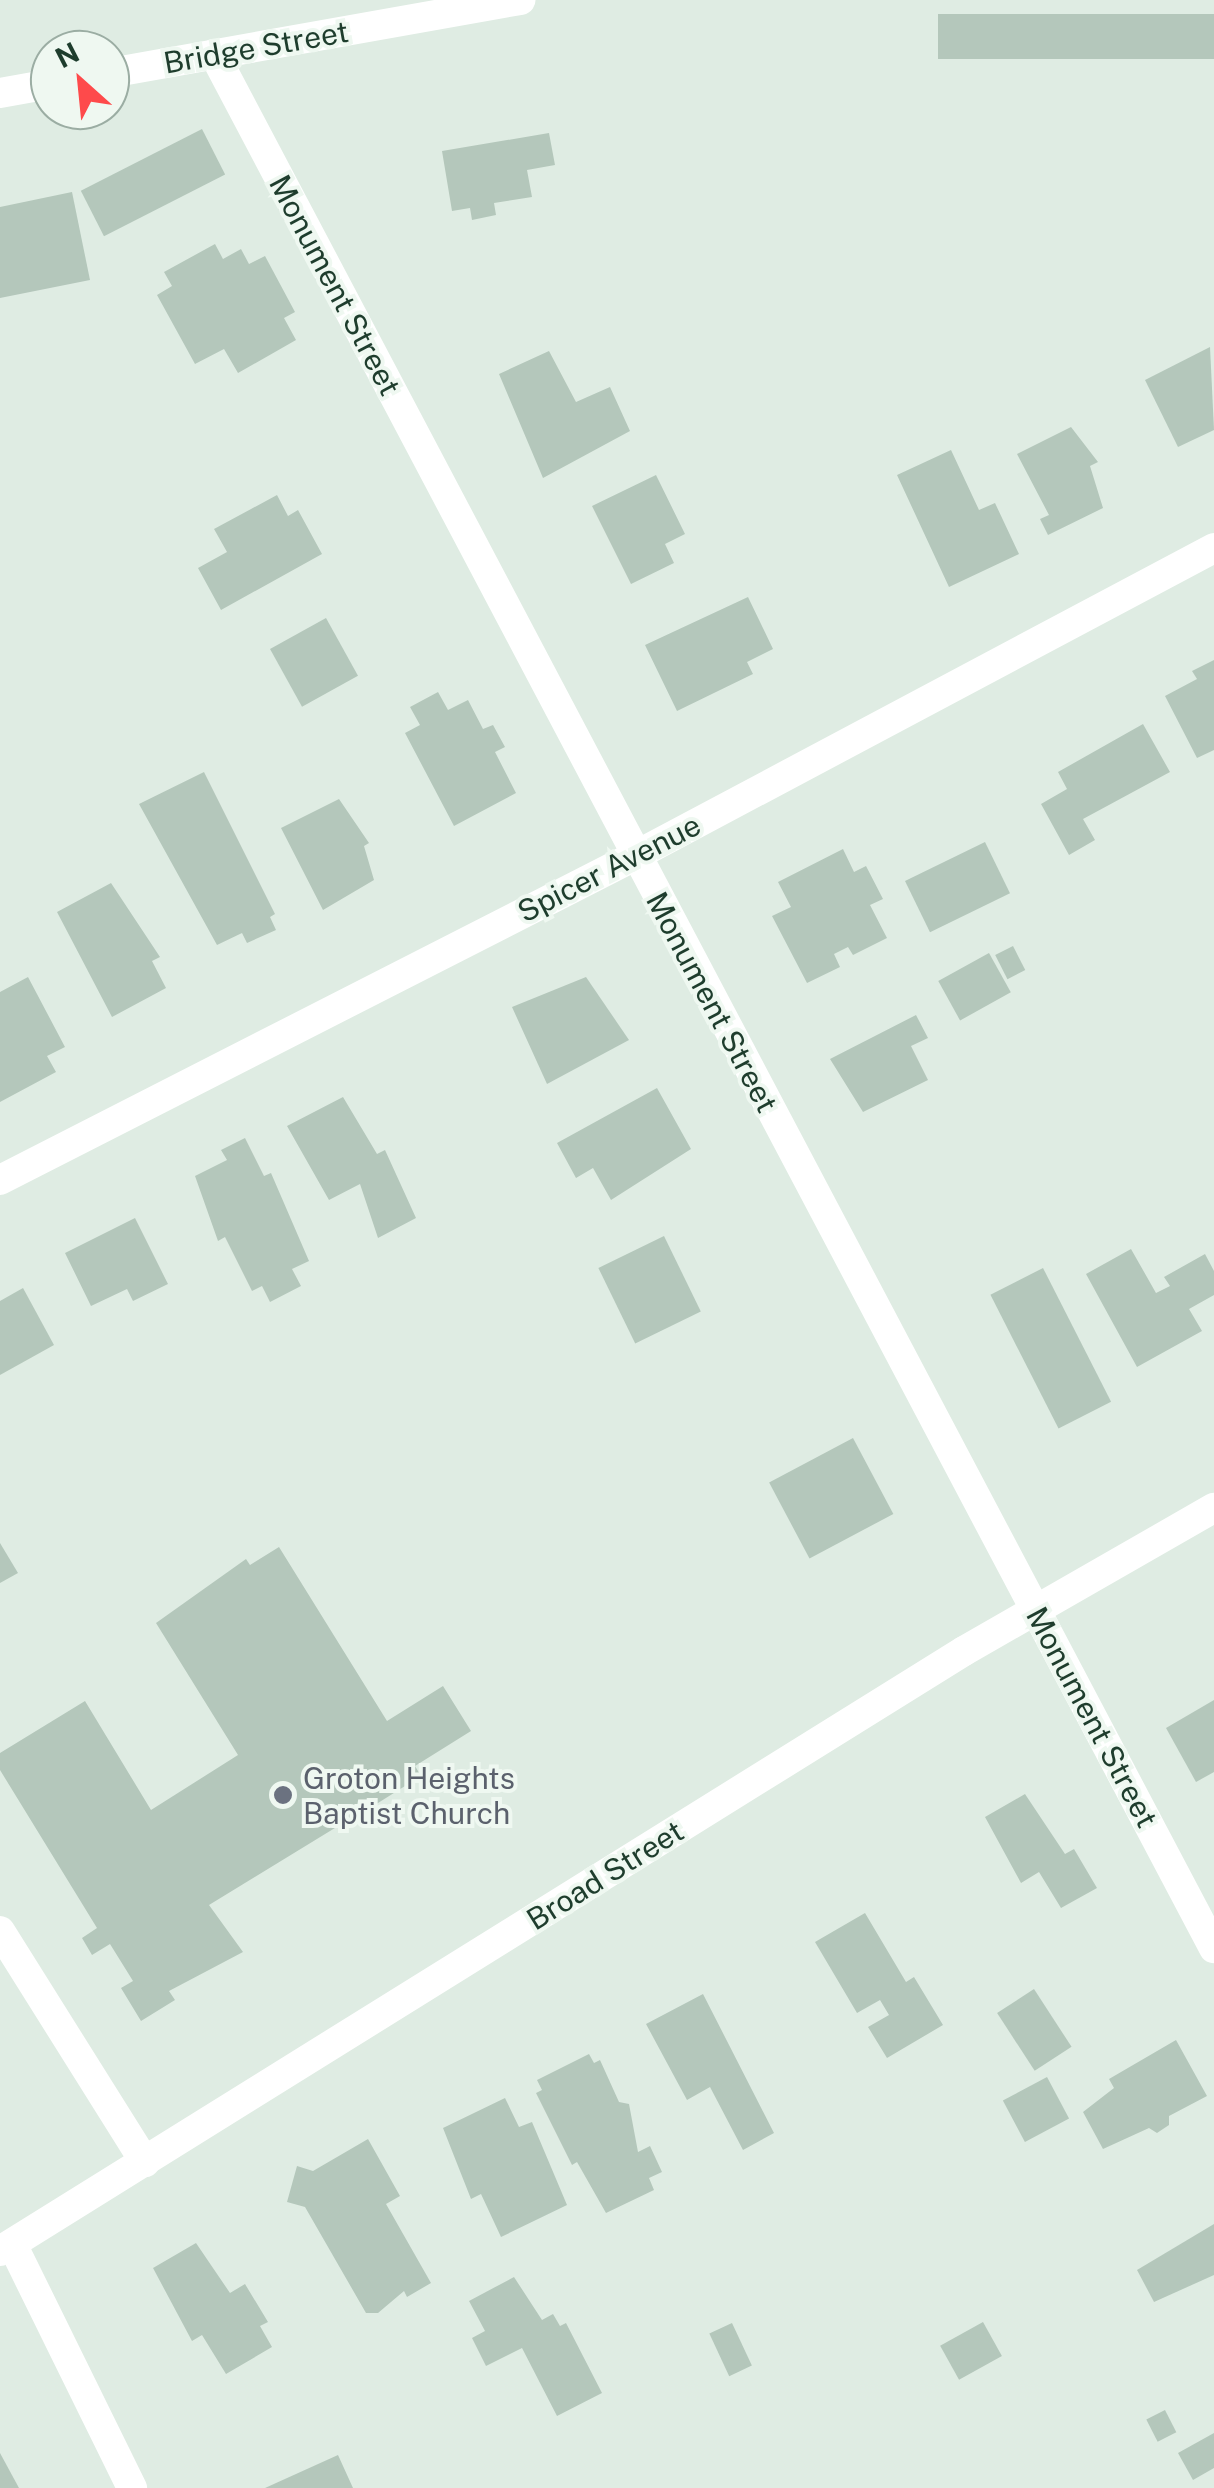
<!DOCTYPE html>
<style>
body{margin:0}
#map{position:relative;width:1214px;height:2488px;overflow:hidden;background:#dfece3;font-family:"Public Sans",sans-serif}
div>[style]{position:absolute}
.building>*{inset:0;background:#b4c7bb;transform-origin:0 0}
.minor>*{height:30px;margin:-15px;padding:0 15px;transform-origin:15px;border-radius:15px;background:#fff}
.tertiary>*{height:30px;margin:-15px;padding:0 15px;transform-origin:15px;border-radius:15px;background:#fff}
.dots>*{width:28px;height:28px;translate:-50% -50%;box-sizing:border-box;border:5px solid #eff8f1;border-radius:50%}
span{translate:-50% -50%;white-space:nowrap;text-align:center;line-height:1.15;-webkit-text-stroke:8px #eff8f1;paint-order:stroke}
.street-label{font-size:30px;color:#1e3d2d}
.worship-label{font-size:30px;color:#5b616d}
.left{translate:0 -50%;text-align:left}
.north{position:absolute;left:30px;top:30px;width:100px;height:100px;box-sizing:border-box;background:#eff8f1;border:2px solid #9bada3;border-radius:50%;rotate:333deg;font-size:28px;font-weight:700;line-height:40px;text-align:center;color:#1e3d2d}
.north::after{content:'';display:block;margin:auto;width:35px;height:45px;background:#fe4a4b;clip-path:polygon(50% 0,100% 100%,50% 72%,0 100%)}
</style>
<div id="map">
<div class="building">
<div style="left:1214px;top:14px;width:45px;height:276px;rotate:90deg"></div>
<div style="left:202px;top:129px;width:51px;height:136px;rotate:63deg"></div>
<div style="clip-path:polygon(549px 133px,555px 165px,527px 170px,532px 197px,494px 203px,496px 215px,472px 220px,470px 208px,452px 211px,442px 151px)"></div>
<div style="clip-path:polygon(72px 192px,90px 280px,0 298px,0 207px)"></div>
<div style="clip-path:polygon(215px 244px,223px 259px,241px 249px,249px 264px,265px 256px,295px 312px,284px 318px,296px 340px,238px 373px,224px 349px,195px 364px,157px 295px,172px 286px,164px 272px)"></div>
<div style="clip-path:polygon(1210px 347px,1214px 430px,1178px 447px,1145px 380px)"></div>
<div style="clip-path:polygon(549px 351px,576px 402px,610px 387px,630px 431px,543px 478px,499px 374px)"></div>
<div style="clip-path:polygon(1071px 427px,1098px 462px,1090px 466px,1103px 508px,1048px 535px,1040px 519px,1049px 515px,1017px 454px)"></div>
<div style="clip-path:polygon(951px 450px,979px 510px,995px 503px,1019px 554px,949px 587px,897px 475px)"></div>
<div style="clip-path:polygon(656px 475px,685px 534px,665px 544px,674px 563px,631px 584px,592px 506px)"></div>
<div style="clip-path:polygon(277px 495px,288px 516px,298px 510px,322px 554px,221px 610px,198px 568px,227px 552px,214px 529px)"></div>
<div style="clip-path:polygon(748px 597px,773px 649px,747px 662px,753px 674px,677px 711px,645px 645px)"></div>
<div style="left:326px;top:618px;width:66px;height:64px;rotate:61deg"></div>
<div style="clip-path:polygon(1214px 660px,1214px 750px,1197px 758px,1165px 696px,1197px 679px,1192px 671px)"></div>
<div style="clip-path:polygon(438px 692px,448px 710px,468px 700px,483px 729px,493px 725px,505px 747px,495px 752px,516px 793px,454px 826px,405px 733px,420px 725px,410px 707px)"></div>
<div style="clip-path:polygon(1143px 724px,1170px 772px,1083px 819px,1095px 840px,1069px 855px,1041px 804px,1067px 789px,1058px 772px)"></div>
<div style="clip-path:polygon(204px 772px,275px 914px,270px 917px,276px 930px,247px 943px,242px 933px,217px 945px,139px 804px)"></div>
<div style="clip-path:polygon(339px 799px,369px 843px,364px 846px,374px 880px,323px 910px,281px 828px)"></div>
<div style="left:985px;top:842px;width:57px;height:89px;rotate:64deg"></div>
<div style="clip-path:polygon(843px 849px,854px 872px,866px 866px,883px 899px,870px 905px,887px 938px,853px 955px,848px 947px,834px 954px,840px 967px,807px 983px,772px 916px,791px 907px,778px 882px)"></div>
<div style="clip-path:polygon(111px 883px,160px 957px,152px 961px,166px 988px,112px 1017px,57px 912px)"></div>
<div style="left:1013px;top:946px;width:27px;height:20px;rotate:63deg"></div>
<div style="left:989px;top:953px;width:45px;height:58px;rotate:61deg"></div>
<div style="clip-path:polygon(28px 977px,65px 1047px,47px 1056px,56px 1072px,0 1102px,0 992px)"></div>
<div style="clip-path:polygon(586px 977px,629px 1040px,547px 1084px,512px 1007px)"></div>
<div style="clip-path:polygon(916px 1015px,928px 1038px,911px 1046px,928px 1080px,863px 1112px,830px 1059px)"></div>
<div style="clip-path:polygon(657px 1088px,691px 1149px,611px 1200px,593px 1168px,576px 1178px,557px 1143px)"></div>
<div style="clip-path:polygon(343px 1097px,377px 1154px,385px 1150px,416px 1218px,378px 1238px,360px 1184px,329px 1200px,287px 1126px)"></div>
<div style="clip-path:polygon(245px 1138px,264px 1176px,271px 1173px,309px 1261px,292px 1269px,301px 1286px,270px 1302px,262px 1286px,252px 1291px,225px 1237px,218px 1241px,195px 1176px,227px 1160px,221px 1150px)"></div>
<div style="clip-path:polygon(135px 1218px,168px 1284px,133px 1301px,127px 1289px,91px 1306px,65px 1253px)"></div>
<div style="left:664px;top:1236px;width:84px;height:73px;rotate:64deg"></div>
<div style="clip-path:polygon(1131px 1249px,1156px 1293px,1170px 1286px,1164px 1277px,1205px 1254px,1214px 1271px,1214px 1295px,1189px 1309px,1202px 1331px,1137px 1367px,1086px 1274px)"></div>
<div style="left:1043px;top:1268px;width:150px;height:59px;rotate:63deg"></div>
<div style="clip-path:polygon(23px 1288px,54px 1345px,0 1375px,0 1301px)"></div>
<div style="left:853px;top:1438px;width:86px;height:95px;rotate:62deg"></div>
<div style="clip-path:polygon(0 1543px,18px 1573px,0 1583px)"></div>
<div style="clip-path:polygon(279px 1547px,387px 1721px,443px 1686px,471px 1731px,415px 1766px,421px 1776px,370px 1808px,373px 1812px,351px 1825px,348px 1820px,209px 1905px,243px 1952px,169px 1991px,175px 2000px,141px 2021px,121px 1988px,133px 1981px,110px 1944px,92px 1955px,82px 1938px,97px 1928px,0 1770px,0 1753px,85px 1701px,151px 1810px,238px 1755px,156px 1623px,246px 1559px,250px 1565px)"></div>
<div style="clip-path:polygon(1214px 1700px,1214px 1772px,1196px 1782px,1166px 1728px)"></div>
<div style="clip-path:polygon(1025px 1794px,1065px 1854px,1074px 1849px,1097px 1888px,1061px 1908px,1039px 1872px,1021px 1883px,985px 1817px)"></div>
<div style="clip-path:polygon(865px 1913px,906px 1982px,914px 1977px,943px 2025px,887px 2058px,868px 2027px,889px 2015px,880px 2000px,857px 2013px,815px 1942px)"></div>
<div style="left:1034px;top:1989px;width:69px;height:44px;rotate:57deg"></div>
<div style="clip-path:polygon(703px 1994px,774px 2133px,743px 2150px,710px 2087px,687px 2100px,646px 2024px)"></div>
<div style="clip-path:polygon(1176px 2040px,1207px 2096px,1169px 2116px,1169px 2125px,1157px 2133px,1149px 2128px,1103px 2149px,1083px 2112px,1114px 2088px,1109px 2079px)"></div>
<div style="clip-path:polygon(589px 2054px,594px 2063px,600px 2060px,619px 2102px,629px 2104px,638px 2152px,650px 2146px,662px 2172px,649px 2178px,654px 2190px,606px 2213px,577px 2162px,572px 2165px,536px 2093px,542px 2090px,537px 2080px)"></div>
<div style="left:1047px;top:2077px;width:47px;height:50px;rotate:62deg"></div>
<div style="clip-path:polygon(505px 2098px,519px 2127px,532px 2122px,567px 2205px,501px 2237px,481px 2194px,471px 2199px,443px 2128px)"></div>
<div style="clip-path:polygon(368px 2139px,400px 2196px,386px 2204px,431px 2283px,407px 2297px,404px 2291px,378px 2313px,366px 2313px,305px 2207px,287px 2202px,297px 2166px,313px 2171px)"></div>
<div style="clip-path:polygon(1214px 2224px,1214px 2275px,1154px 2302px,1137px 2270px)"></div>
<div style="clip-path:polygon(196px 2243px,230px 2293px,245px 2284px,268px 2322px,260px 2326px,272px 2347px,226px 2374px,202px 2335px,192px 2341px,153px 2268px)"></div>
<div style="clip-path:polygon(514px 2277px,542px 2320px,553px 2314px,560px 2326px,566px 2323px,602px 2393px,557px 2416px,522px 2348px,486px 2366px,472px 2338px,485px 2331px,469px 2301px)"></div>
<div style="left:983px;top:2322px;width:39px;height:49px;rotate:61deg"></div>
<div style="left:732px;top:2323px;width:47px;height:25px;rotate:65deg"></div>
<div style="left:1165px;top:2410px;width:25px;height:21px;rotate:63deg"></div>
<div style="clip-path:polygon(1214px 2433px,1214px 2468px,1193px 2480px,1178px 2453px)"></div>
<div style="clip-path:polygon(0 2453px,19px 2488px,0 2488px)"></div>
<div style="clip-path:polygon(338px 2455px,353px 2488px,265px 2488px)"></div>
</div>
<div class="minor">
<div style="left:214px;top:54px;width:2142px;rotate:62.17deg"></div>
<div style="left:0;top:1180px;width:713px;rotate:-27.03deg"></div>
<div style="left:635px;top:856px;width:656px;rotate:-28.01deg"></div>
<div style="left:0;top:1931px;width:273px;rotate:57.9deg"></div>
<div style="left:12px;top:2244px;width:272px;rotate:63.8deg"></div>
<div style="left:0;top:2251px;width:1135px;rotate:-31.9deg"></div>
<div style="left:964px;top:1651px;width:288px;rotate:-29.8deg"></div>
</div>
<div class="tertiary">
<div style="left:110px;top:73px;width:417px;rotate:-10.1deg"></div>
<div style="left:0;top:93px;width:51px;rotate:-10.2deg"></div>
</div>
<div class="dots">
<div style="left:283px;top:1795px;background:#6b7280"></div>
</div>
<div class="street-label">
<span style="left:256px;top:47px;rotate:-10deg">Bridge Street</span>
<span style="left:335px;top:285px;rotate:62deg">Monument Street</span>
<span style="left:609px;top:868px;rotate:-27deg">Spicer Avenue</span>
<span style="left:712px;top:1002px;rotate:62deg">Monument Street</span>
<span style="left:1092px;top:1717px;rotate:62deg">Monument Street</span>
<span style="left:605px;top:1875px;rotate:-32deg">Broad Street</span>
</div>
<div class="worship-label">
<span class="left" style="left:303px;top:1795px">Groton Heights<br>Baptist Church</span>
</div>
<div class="north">N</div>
</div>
